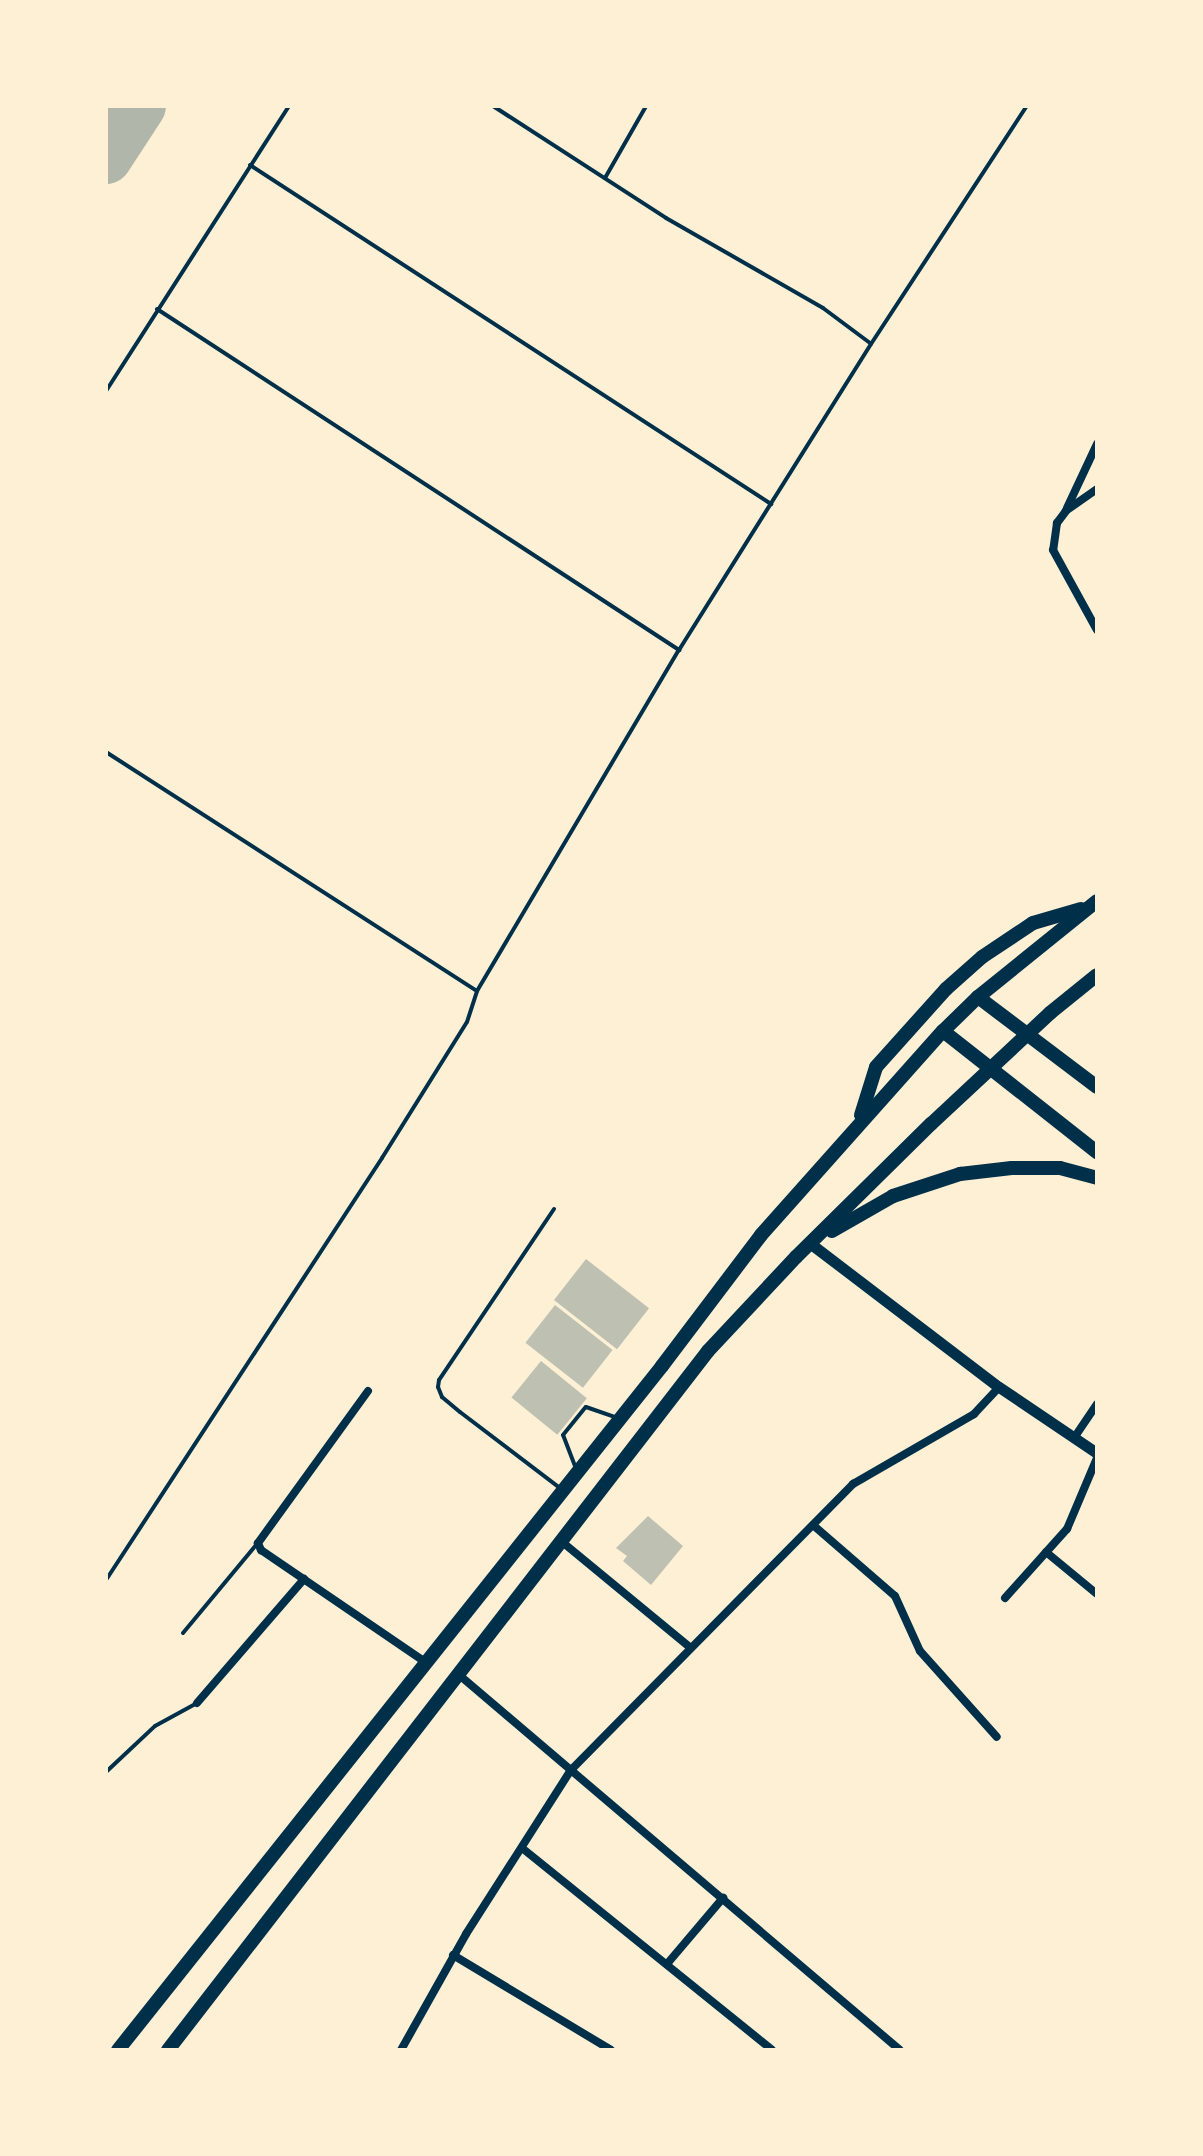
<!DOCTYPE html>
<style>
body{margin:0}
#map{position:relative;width:1203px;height:2156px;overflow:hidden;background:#fdf0d5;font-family:Commissioner,sans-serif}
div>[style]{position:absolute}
.taxiway>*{height:52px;margin:-26px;padding:0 26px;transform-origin:26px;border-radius:26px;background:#b1b6ab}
.building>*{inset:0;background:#bec0b2;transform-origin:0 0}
.service>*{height:4px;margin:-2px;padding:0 2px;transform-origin:2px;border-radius:2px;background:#003049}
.minor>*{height:8px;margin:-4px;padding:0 4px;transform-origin:4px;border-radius:4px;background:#003049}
.tertiary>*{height:11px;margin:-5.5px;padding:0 5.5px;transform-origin:5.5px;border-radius:5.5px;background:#003049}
.primary>*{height:14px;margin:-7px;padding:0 7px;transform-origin:7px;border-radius:7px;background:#003049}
span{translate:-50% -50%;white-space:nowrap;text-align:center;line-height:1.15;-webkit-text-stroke:7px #fdf0d5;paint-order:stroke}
.frame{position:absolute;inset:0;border:108px solid #fdf0d5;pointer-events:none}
</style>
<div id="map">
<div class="taxiway">
<div style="left:106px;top:158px;width:62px;rotate:-56.8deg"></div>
</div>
<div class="building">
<div style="left:586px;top:1259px;width:80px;height:52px;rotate:38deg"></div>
<div style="left:555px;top:1305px;width:73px;height:48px;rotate:38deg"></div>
<div style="left:541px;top:1361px;width:59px;height:47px;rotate:39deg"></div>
<div style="clip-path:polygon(648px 1516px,683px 1546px,651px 1585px,623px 1561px,627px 1556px,616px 1548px)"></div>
</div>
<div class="service">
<div style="left:493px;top:106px;width:206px;rotate:32.9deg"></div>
<div style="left:666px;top:218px;width:181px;rotate:29.8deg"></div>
<div style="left:823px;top:308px;width:59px;rotate:36.7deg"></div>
<div style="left:250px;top:165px;width:622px;rotate:33.05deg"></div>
<div style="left:605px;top:178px;width:83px;rotate:-60.3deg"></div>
<div style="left:157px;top:309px;width:624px;rotate:33.15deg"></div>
<div style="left:106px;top:391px;width:339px;rotate:-57.3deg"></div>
<div style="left:106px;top:752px;width:441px;rotate:32.8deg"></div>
<div style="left:554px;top:1209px;width:206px;rotate:123.9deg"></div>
<div style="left:439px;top:1380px;width:7px;rotate:98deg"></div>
<div style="left:438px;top:1387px;width:11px;rotate:68deg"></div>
<div style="left:442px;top:1397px;width:23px;rotate:40deg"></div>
<div style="left:460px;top:1412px;width:127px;rotate:37.3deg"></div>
<div style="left:575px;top:1466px;width:33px;rotate:-111deg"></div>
<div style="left:563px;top:1435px;width:36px;rotate:-51deg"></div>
<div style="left:586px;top:1407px;width:34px;rotate:19deg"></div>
<div style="left:106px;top:1580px;width:504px;rotate:-56.81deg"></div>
<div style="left:382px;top:1158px;width:160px;rotate:-58deg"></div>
<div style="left:467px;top:1022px;width:33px;rotate:-72deg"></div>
<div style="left:477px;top:991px;width:396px;rotate:-59.4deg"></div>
<div style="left:679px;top:650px;width:361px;rotate:-57.9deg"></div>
<div style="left:871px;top:344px;width:285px;rotate:-56.8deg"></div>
<div style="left:183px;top:1633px;width:116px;rotate:-50.3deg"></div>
<div style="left:106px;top:1772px;width:67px;rotate:-43.2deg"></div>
<div style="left:155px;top:1726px;width:48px;rotate:-28.7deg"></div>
</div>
<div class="minor">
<div style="left:1097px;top:489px;width:38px;rotate:145deg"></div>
<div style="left:1066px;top:511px;width:15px;rotate:127deg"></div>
<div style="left:1057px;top:523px;width:27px;rotate:98deg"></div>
<div style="left:1053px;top:550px;width:91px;rotate:61.2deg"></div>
<div style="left:1067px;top:508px;width:71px;rotate:-64.9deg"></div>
<div style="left:368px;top:1391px;width:188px;rotate:125.9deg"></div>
<div style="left:258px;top:1543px;width:8px;rotate:67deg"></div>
<div style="left:261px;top:1550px;width:199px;rotate:34.3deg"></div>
<div style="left:1074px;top:1438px;width:41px;rotate:-55.9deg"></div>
<div style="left:813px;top:1525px;width:108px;rotate:40.9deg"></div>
<div style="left:895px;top:1596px;width:60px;rotate:65.6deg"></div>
<div style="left:920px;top:1651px;width:115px;rotate:48.2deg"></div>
<div style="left:561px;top:1541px;width:168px;rotate:39.5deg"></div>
<div style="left:1046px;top:1552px;width:66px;rotate:39.5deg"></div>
<div style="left:1005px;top:1598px;width:93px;rotate:-48.1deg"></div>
<div style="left:1067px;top:1529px;width:77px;rotate:-67.1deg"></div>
<div style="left:458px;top:1674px;width:580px;rotate:40.39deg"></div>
<div style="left:197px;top:1703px;width:164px;rotate:-49.2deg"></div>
<div style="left:522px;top:1848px;width:321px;rotate:38.9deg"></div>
<div style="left:453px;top:1955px;width:184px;rotate:31deg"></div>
<div style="left:667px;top:1964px;width:87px;rotate:-49.7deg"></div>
<div style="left:401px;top:2050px;width:133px;rotate:-60.7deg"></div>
<div style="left:466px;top:1934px;width:195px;rotate:-57.4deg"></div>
<div style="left:571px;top:1770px;width:402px;rotate:-45.4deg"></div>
<div style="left:853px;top:1484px;width:140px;rotate:-30deg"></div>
<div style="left:974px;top:1414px;width:37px;rotate:-47deg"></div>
</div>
<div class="tertiary">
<div style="left:811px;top:1244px;width:236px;rotate:37.3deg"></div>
<div style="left:999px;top:1387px;width:118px;rotate:34deg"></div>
</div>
<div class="primary">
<div style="left:978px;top:997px;width:149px;rotate:37.1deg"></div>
<div style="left:943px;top:1031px;width:196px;rotate:38.2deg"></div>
<div style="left:861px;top:1115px;width:50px;rotate:-72.6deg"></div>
<div style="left:876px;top:1067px;width:105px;rotate:-48.1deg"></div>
<div style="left:946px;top:989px;width:48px;rotate:-41.6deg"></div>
<div style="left:982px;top:957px;width:61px;rotate:-33.7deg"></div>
<div style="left:1033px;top:923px;width:50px;rotate:-16.3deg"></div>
<div style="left:832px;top:1231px;width:70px;rotate:-29.8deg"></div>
<div style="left:893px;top:1196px;width:71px;rotate:-18.2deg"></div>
<div style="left:960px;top:1174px;width:52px;rotate:-6.6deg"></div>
<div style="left:1012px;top:1168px;width:48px"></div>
<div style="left:1060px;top:1168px;width:38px;rotate:15deg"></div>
<div style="left:118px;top:2050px;width:874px;rotate:-51.5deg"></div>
<div style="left:662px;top:1366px;width:164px;rotate:-52.9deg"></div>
<div style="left:761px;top:1235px;width:273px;rotate:-48.3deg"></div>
<div style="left:943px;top:1031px;width:49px;rotate:-44.2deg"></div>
<div style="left:978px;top:997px;width:153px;rotate:-38.9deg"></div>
<div style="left:168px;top:2050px;width:883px;rotate:-52.31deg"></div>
<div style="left:708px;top:1351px;width:129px;rotate:-46.9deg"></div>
<div style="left:796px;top:1257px;width:190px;rotate:-44.6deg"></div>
<div style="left:931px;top:1124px;width:163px;rotate:-43deg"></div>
<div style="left:1050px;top:1013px;width:60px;rotate:-39deg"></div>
</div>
<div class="frame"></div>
</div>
